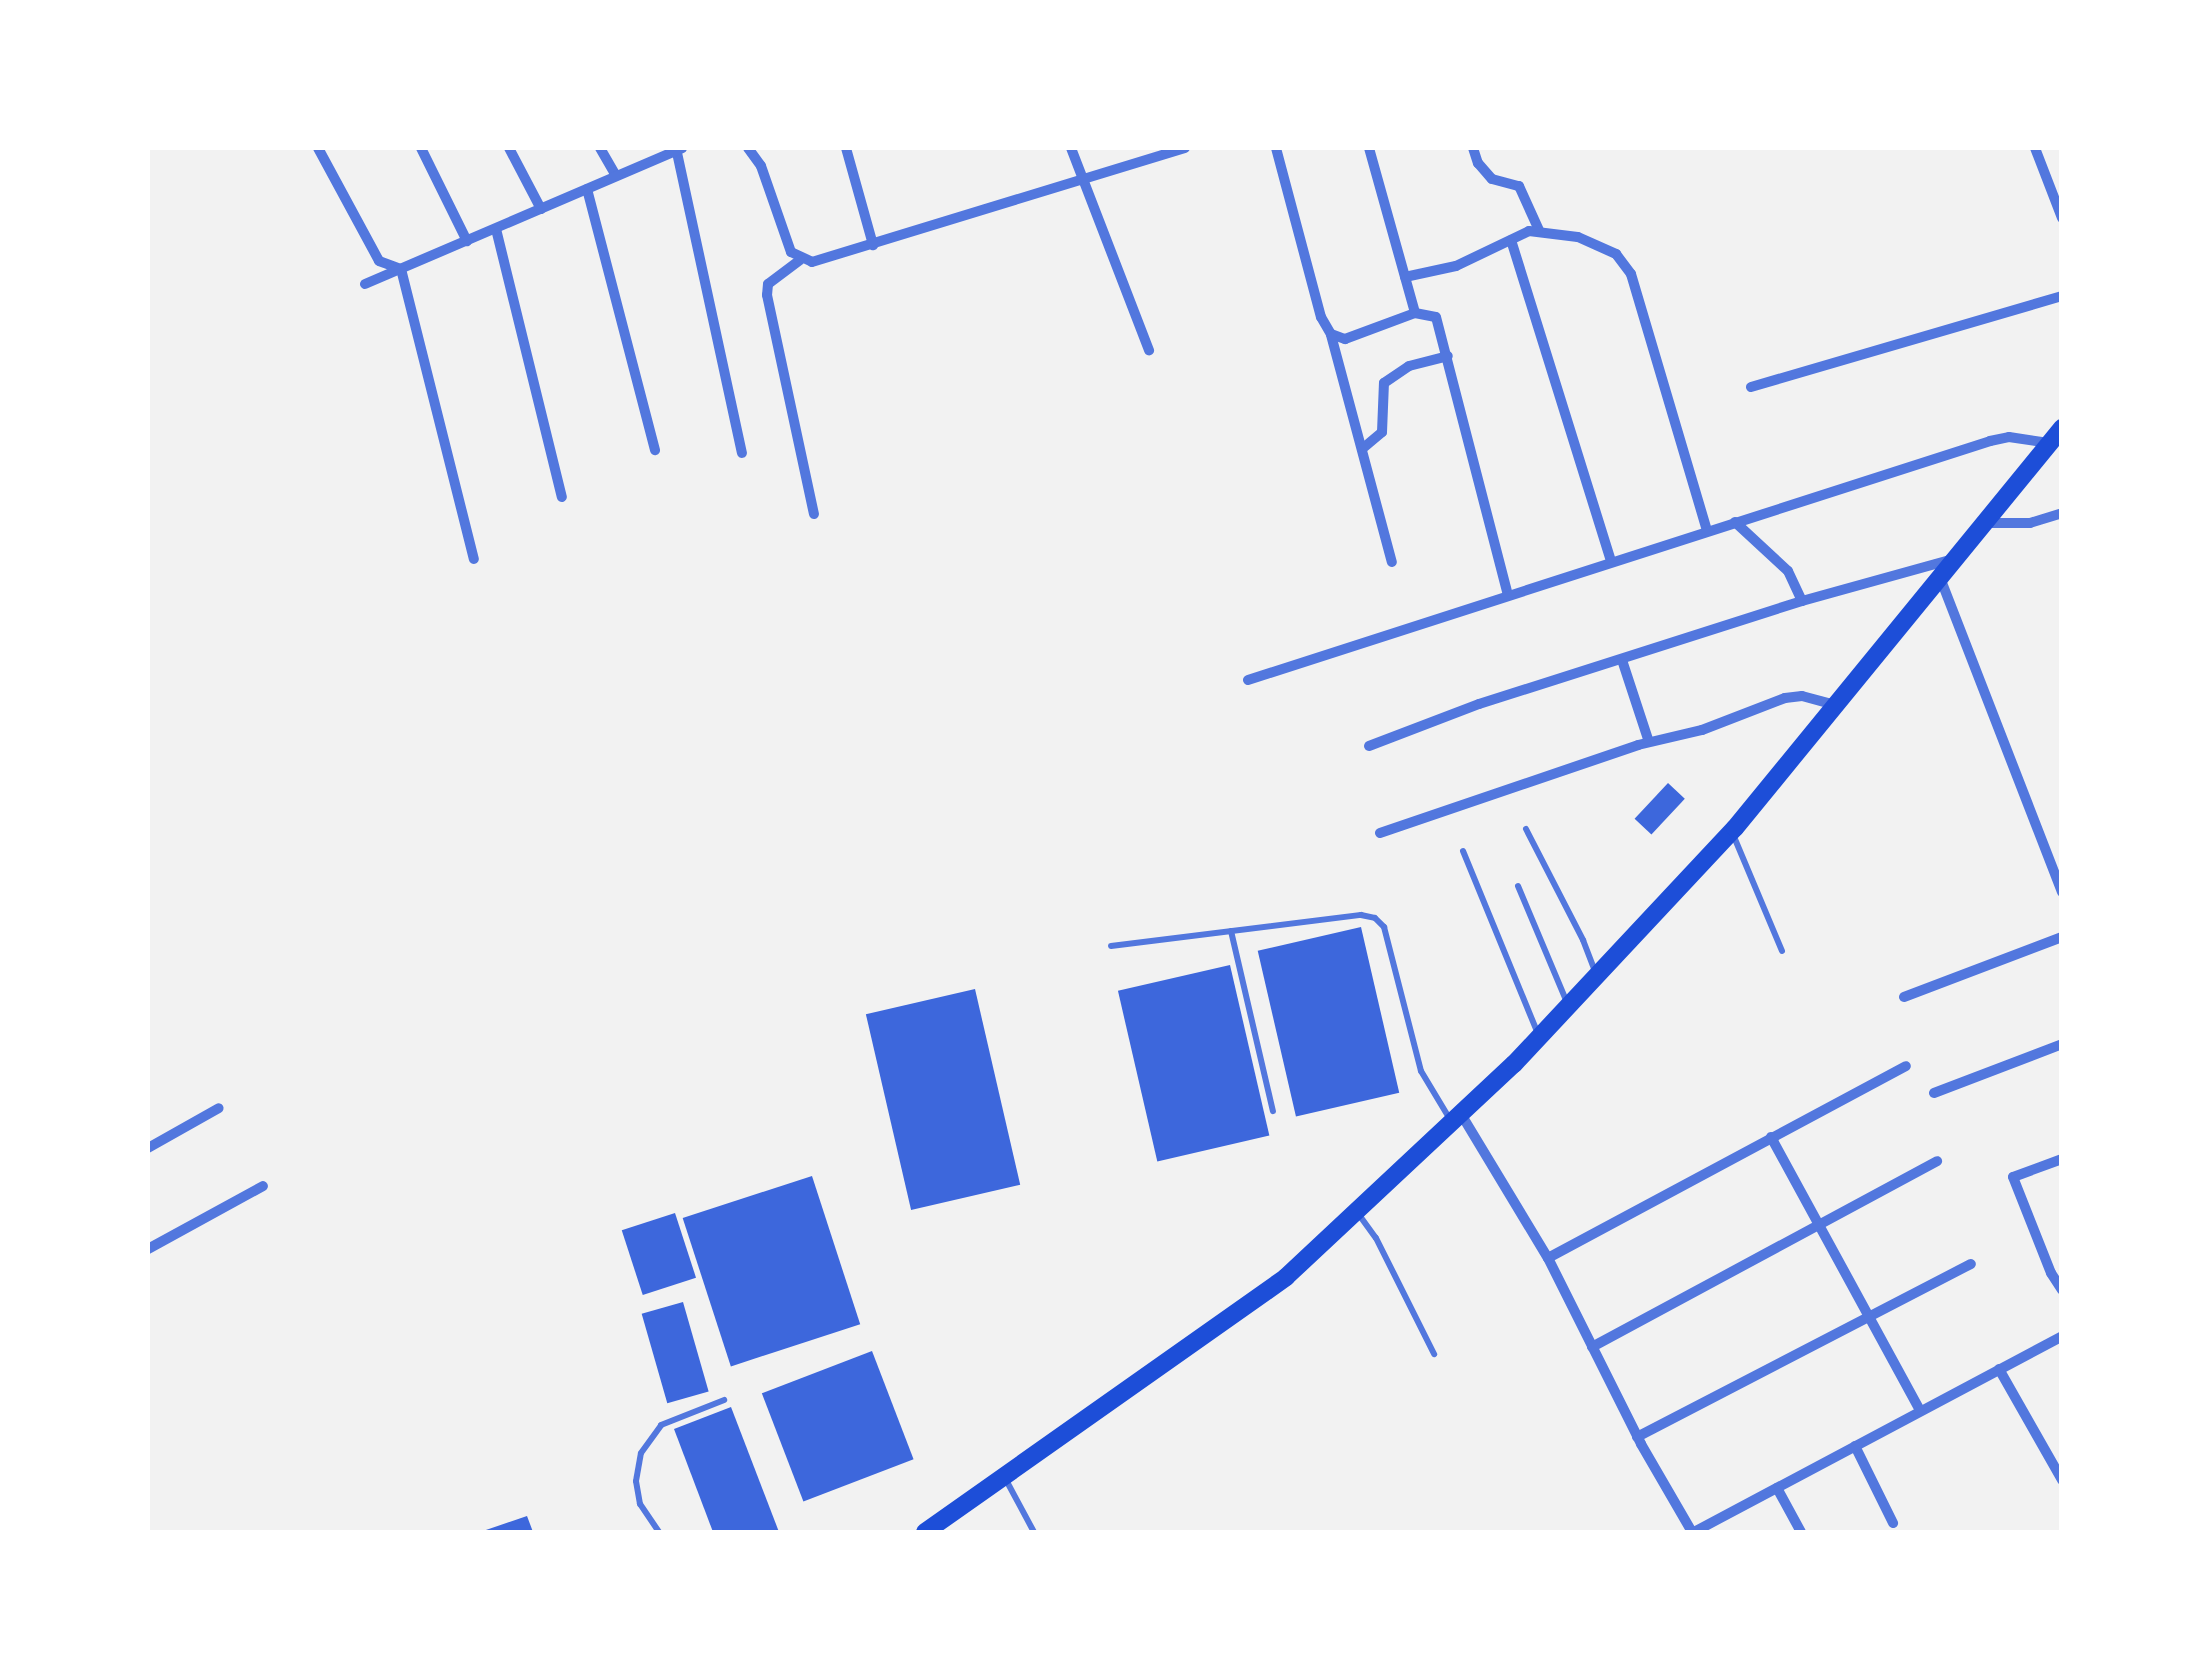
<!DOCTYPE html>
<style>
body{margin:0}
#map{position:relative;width:2209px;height:1680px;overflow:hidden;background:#f2f2f2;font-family:Commissioner,sans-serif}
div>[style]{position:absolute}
.building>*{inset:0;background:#3d67dc;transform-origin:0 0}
.service>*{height:6px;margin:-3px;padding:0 3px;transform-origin:3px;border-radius:3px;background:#5277de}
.minor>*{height:10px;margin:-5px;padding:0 5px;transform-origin:5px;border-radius:5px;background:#5277de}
.secondary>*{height:18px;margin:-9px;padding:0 9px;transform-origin:9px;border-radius:9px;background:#1d4ed8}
span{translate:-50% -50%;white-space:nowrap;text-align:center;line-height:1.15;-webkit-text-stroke:8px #fff;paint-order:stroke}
.frame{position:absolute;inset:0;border:150px solid #fff;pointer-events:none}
</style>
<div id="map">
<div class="building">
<div style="left:1668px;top:783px;width:23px;height:49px;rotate:43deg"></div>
<div style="left:1361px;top:927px;width:170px;height:106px;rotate:77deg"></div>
<div style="left:1230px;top:965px;width:175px;height:115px;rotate:77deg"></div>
<div style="left:975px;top:989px;width:201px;height:112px;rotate:77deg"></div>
<div style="left:812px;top:1176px;width:156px;height:136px;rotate:72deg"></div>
<div style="left:675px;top:1213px;width:68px;height:56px;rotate:72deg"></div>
<div style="left:683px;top:1302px;width:93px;height:43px;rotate:74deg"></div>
<div style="left:872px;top:1351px;width:116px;height:118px;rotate:69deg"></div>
<div style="clip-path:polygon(731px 1407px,779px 1532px,713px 1532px,674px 1429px)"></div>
<div style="clip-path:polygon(527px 1516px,533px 1532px,480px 1532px)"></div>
</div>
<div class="service">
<div style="left:1526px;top:829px;width:125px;rotate:62.8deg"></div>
<div style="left:1583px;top:940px;width:34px;rotate:69deg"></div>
<div style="left:1732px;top:832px;width:129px;rotate:67.2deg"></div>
<div style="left:1463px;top:851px;width:195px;rotate:67.7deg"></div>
<div style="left:1518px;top:886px;width:129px;rotate:67.2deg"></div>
<div style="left:1231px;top:931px;width:185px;rotate:76.9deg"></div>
<div style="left:1111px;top:946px;width:252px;rotate:-7.1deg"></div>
<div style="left:1361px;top:915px;width:14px;rotate:12deg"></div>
<div style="left:1375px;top:918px;width:13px;rotate:45deg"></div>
<div style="left:1384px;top:927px;width:149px;rotate:75.6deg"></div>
<div style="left:1421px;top:1071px;width:58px;rotate:59deg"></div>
<div style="left:1357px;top:1212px;width:32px;rotate:54deg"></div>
<div style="left:1376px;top:1238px;width:130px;rotate:63.4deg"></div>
<div style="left:1005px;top:1478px;width:61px;rotate:61.8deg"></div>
<div style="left:659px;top:1532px;width:34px;rotate:-124deg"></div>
<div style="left:640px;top:1504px;width:23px;rotate:-100deg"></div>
<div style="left:636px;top:1481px;width:28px;rotate:-80deg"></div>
<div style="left:641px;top:1453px;width:34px;rotate:-54deg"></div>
<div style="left:661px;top:1425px;width:68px;rotate:-21.6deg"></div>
</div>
<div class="minor">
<div style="left:318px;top:148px;width:128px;rotate:61.6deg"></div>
<div style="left:379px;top:261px;width:23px;rotate:20deg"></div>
<div style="left:401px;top:269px;width:299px;rotate:75.9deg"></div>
<div style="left:421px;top:148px;width:104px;rotate:63.7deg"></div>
<div style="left:509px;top:148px;width:69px;rotate:62.3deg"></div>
<div style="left:600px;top:148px;width:32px;rotate:60deg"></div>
<div style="left:676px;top:148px;width:312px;rotate:77.8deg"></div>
<div style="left:748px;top:148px;width:22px;rotate:54deg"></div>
<div style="left:761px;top:166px;width:91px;rotate:70.8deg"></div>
<div style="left:791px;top:252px;width:23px;rotate:25deg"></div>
<div style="left:812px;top:262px;width:390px;rotate:-17deg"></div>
<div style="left:846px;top:148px;width:101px;rotate:74.4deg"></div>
<div style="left:1071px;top:148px;width:217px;rotate:68.9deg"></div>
<div style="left:1276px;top:148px;width:175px;rotate:75.1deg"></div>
<div style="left:1321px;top:317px;width:20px;rotate:60deg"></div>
<div style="left:1331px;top:334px;width:15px;rotate:20deg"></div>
<div style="left:1345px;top:339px;width:75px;rotate:-20.4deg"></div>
<div style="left:1415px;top:313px;width:21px;rotate:11deg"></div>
<div style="left:1436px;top:317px;width:287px;rotate:75.5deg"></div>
<div style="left:1369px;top:148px;width:171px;rotate:74.4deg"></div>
<div style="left:1473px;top:148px;width:16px;rotate:72deg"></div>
<div style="left:1478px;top:163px;width:21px;rotate:49deg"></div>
<div style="left:1492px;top:179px;width:28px;rotate:15deg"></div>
<div style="left:1519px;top:186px;width:48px;rotate:65.6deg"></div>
<div style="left:2035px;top:148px;width:75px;rotate:68.9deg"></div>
<div style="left:587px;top:189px;width:270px;rotate:75.4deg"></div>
<div style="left:496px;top:229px;width:276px;rotate:76.2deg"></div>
<div style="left:1511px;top:240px;width:337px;rotate:72.7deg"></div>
<div style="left:800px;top:260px;width:40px;rotate:143deg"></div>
<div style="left:768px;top:284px;width:11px;rotate:95deg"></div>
<div style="left:767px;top:295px;width:224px;rotate:77.9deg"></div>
<div style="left:1405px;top:277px;width:52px;rotate:-12.2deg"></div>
<div style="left:1456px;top:266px;width:81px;rotate:-25.6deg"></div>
<div style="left:1529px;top:231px;width:49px;rotate:7deg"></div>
<div style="left:1578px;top:237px;width:42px;rotate:24.1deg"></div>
<div style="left:1616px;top:254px;width:25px;rotate:53deg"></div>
<div style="left:1631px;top:274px;width:268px;rotate:73.5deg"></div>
<div style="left:365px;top:284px;width:345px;rotate:-23.2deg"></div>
<div style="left:1331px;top:335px;width:235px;rotate:75deg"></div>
<div style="left:1751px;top:387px;width:324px;rotate:-16.3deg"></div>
<div style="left:1362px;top:449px;width:26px;rotate:-40deg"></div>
<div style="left:1382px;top:432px;width:49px;rotate:-87.7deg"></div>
<div style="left:1384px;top:383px;width:30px;rotate:-34deg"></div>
<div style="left:1409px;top:366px;width:40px;rotate:-14.4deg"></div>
<div style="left:1735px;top:522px;width:72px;rotate:42.8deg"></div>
<div style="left:1788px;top:571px;width:33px;rotate:65deg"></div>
<div style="left:1985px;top:523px;width:45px"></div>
<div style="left:2030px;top:523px;width:34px;rotate:-17deg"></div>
<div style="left:1939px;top:575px;width:340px;rotate:68.8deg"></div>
<div style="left:1622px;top:660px;width:86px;rotate:71.8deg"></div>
<div style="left:1248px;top:680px;width:780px;rotate:-17.85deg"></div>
<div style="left:1990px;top:441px;width:19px;rotate:-12deg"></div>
<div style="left:2009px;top:437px;width:40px;rotate:8.5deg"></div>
<div style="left:1369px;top:746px;width:118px;rotate:-20.9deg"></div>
<div style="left:1479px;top:704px;width:339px;rotate:-17.7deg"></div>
<div style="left:1802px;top:601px;width:157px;rotate:-15.5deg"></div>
<div style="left:1380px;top:833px;width:273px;rotate:-18.8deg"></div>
<div style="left:1638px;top:745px;width:66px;rotate:-13.2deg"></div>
<div style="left:1702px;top:730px;width:89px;rotate:-21.1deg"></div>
<div style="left:1785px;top:698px;width:17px;rotate:-7deg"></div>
<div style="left:1802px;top:696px;width:34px;rotate:15deg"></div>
<div style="left:1904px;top:997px;width:169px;rotate:-20.8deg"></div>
<div style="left:1934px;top:1093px;width:137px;rotate:-20.9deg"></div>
<div style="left:1461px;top:1114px;width:168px;rotate:58.9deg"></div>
<div style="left:1548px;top:1258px;width:208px;rotate:63.4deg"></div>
<div style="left:1641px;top:1444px;width:102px;rotate:59.9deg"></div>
<div style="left:1771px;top:1137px;width:311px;rotate:61.4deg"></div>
<div style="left:148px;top:1148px;width:81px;rotate:-29.4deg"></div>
<div style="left:2062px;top:1159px;width:52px;rotate:159.8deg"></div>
<div style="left:2013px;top:1177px;width:103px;rotate:68.4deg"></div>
<div style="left:2051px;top:1273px;width:20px;rotate:57deg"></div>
<div style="left:148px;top:1249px;width:131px;rotate:-28.7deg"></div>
<div style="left:1548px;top:1258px;width:406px;rotate:-28.2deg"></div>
<div style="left:1592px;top:1347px;width:392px;rotate:-28.3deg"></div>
<div style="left:1999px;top:1369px;width:128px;rotate:60.4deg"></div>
<div style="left:1637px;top:1437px;width:376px;rotate:-27.4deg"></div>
<div style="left:1855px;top:1446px;width:86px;rotate:63.7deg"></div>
<div style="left:1777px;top:1488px;width:50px;rotate:61.4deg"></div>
<div style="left:1694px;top:1532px;width:417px;rotate:-28deg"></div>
</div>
<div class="secondary">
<div style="left:925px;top:1532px;width:442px;rotate:-35.2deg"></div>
<div style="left:1286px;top:1277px;width:312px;rotate:-43.1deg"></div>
<div style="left:1514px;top:1064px;width:323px;rotate:-46.9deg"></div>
<div style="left:1735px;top:828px;width:517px;rotate:-50.73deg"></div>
</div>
<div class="frame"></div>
</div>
